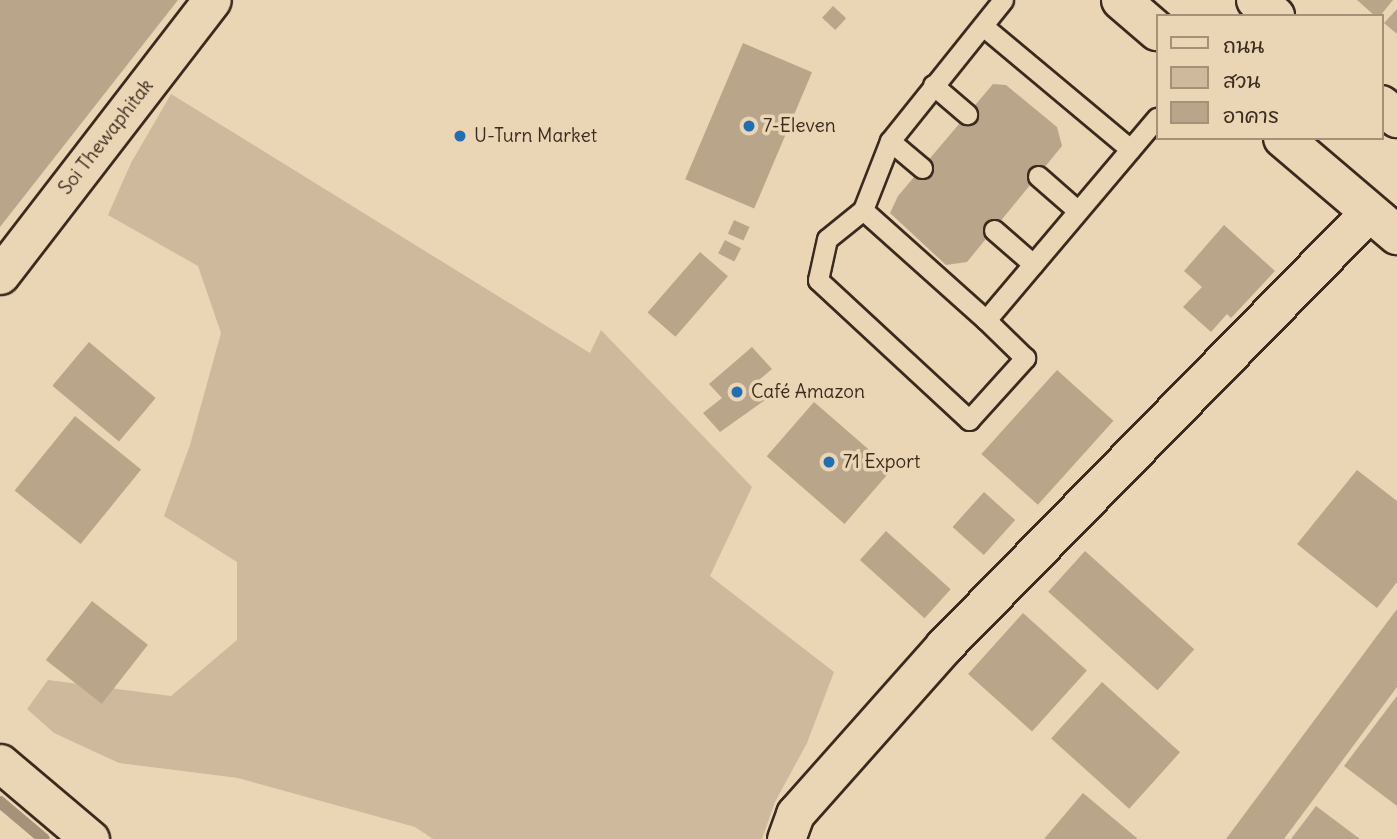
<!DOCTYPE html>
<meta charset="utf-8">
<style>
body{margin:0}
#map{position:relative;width:1397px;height:839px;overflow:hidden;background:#ead5b4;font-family:Delius,"Playpen Sans Thai",sans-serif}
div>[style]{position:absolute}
.green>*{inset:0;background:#ceb99c}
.stream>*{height:12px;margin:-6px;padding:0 6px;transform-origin:6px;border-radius:6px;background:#a69279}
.building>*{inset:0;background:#b9a68a;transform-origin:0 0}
.roads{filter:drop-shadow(2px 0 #3b2a1e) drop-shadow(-2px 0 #3b2a1e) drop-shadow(0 2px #3b2a1e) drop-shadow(0 -2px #3b2a1e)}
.service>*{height:19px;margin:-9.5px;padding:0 9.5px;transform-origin:9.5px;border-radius:9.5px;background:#ead5b4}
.minor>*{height:37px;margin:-18.5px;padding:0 18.5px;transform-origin:18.5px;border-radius:18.5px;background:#ead5b4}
.primary>*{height:38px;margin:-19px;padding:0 19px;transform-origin:19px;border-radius:19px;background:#ead5b4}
.dots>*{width:19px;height:19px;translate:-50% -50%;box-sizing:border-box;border:4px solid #ead5b4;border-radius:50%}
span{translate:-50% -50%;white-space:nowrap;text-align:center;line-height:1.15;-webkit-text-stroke:7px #ead5b4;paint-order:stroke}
.poi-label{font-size:19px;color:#3b2a1e}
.left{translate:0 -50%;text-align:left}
.street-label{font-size:19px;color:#3b2a1e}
.legend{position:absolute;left:1156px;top:14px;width:228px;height:126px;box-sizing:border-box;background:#ead5b4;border:2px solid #a49178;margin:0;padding:9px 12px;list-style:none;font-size:21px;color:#3b2a1e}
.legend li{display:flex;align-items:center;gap:14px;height:35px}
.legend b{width:35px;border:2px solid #a49178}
</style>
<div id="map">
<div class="green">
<div style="clip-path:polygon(171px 94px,590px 353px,601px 330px,752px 487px,710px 576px,834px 672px,807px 743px,775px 802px,762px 839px,433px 839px,415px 827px,238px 778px,119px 763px,54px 733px,27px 709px,48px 680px,171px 696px,237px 640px,237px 562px,164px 516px,190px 445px,221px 333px,198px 266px,108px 215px,131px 163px)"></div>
</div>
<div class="stream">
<div style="left:0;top:802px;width:57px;rotate:40.1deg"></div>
</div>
<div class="building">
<div style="clip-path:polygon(0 0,178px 0,0 227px)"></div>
<div style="clip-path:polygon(1357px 0,1393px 0,1380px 16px,1375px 16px)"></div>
<div style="left:833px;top:6px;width:18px;height:16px;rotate:43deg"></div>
<div style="clip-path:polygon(1397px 9px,1397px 34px,1384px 23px)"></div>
<div style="left:743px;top:43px;width:75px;height:148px;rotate:23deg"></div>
<div style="clip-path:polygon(993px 84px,1006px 85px,1057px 127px,1062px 146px,967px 262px,946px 265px,890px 213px,898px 196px)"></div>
<div style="left:734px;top:220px;width:17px;height:15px;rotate:24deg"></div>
<div style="clip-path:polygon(1224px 225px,1275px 271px,1231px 318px,1227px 314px,1211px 332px,1183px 307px,1202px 287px,1184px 271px)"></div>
<div style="left:725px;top:240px;width:18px;height:15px;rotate:27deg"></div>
<div style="left:700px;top:252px;width:37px;height:80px;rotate:41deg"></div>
<div style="left:89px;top:342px;width:87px;height:57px;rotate:40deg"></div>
<div style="clip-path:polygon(752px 347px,772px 369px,752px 386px,765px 400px,720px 432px,703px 413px,722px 398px,709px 384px)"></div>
<div style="left:1057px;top:370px;width:76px;height:113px;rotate:42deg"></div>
<div style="left:814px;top:402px;width:103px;height:72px;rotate:41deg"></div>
<div style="left:75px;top:416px;width:85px;height:96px;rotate:39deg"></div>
<div style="clip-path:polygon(1357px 470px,1397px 501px,1397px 582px,1377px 608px,1297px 544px)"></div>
<div style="left:984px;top:492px;width:42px;height:47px;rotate:42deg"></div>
<div style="left:886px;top:531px;width:87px;height:39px;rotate:42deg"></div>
<div style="left:1085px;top:551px;width:147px;height:55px;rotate:42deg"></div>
<div style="left:92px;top:601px;width:71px;height:75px;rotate:38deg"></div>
<div style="clip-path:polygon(1397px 609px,1397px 687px,1284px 839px,1226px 839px)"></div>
<div style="left:1023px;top:613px;width:86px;height:82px;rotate:42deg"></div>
<div style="left:1102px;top:682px;width:105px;height:76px;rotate:42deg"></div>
<div style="clip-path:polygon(1397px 696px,1397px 806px,1344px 766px)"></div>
<div style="clip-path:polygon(1083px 793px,1138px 839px,1044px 839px)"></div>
<div style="clip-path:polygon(1316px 806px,1360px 839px,1291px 839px)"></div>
</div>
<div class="roads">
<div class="service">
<div style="left:1003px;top:0;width:181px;rotate:128.7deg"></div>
<div style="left:890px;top:141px;width:74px;rotate:111.4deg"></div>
<div style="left:863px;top:210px;width:165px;rotate:41.8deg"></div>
<div style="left:986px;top:320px;width:265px;rotate:-49.8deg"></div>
<div style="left:983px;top:26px;width:192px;rotate:39.9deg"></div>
<div style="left:933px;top:85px;width:45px;rotate:40.5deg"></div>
<div style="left:890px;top:141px;width:42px;rotate:40.2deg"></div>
<div style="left:1038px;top:176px;width:53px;rotate:41.2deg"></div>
<div style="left:863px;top:210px;width:46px;rotate:141.1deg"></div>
<div style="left:827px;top:239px;width:42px;rotate:102.4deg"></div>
<div style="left:818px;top:280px;width:206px;rotate:42.8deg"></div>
<div style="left:969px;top:420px;width:84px;rotate:-47.9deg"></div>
<div style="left:1025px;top:358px;width:54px;rotate:-135.7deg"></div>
<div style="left:994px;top:230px;width:52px;rotate:41.1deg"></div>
</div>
<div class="minor">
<div style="left:0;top:275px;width:347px;rotate:-52.4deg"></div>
<div style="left:0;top:763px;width:118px;rotate:40.2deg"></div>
<div style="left:786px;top:839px;width:27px;rotate:-70deg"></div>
<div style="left:795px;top:814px;width:225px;rotate:-48.4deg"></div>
<div style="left:944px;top:646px;width:607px;rotate:-45.6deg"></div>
</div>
<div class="primary">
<div style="left:1121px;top:0;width:48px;rotate:40.7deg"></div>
<div style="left:1256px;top:0;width:25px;rotate:40deg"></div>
<div style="left:1381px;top:105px;width:21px;rotate:39deg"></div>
<div style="left:1283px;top:138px;width:150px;rotate:40.4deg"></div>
</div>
</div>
<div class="dots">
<div style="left:749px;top:126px;background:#1f6fb2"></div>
<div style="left:460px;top:136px;background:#1f6fb2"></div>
<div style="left:737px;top:392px;background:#1f6fb2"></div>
<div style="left:829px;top:462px;background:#1f6fb2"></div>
</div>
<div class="poi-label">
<span class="left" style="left:763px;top:126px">7-Eleven</span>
<span class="left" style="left:474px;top:136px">U-Turn Market</span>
<span class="left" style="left:751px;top:392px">Café Amazon</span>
<span class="left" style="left:843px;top:462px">71 Export</span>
</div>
<div class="street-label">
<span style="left:106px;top:137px;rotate:-52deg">Soi Thewaphitak</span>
</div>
<ul class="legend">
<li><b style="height:9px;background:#ead5b4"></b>ถนน</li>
<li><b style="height:19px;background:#ceb99c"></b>สวน</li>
<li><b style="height:19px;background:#b9a68a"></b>อาคาร</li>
</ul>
</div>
